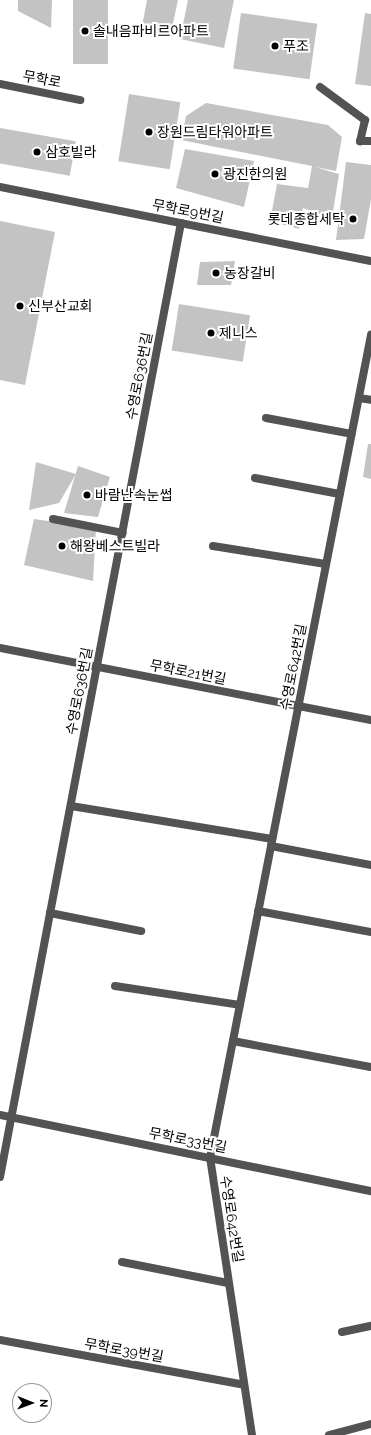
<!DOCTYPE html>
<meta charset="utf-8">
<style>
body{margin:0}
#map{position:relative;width:371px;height:1435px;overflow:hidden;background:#fff;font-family:Raleway,"Noto Sans KR",sans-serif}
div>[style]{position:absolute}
.building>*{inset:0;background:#c3c3c3;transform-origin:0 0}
.lane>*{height:8px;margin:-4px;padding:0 4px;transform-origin:4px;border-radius:4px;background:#535353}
.street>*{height:8px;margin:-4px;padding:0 4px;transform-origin:4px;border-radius:4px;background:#535353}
.dots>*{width:11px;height:11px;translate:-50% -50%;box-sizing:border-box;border:2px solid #fff;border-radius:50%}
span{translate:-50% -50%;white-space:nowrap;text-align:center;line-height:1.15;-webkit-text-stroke:4px #fff;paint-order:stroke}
.poi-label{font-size:14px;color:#000}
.left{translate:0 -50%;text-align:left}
.right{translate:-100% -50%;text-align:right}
.street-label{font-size:14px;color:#000}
.north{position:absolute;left:12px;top:1383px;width:40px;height:40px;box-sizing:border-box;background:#fff;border:1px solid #999;border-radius:50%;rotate:91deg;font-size:11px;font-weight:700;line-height:16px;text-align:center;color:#000}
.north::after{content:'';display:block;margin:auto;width:14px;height:18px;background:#000;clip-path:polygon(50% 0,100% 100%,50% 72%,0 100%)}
</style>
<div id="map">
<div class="building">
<div style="clip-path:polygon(18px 0,52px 0,51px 28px,18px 11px)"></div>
<div style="left:73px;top:0;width:35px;height:64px"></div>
<div style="clip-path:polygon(147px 0,178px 0,170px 37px,141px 31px)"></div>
<div style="clip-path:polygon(188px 0,234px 0,224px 48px,180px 39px)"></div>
<div style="left:241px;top:13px;width:77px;height:56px;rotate:8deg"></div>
<div style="clip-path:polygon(365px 13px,371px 14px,371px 86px,355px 84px)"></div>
<div style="left:129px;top:94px;width:52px;height:68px;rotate:9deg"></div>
<div style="clip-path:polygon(206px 103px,328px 125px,342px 137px,336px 171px,315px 167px,339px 174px,332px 218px,303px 208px,299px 229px,270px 221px,277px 184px,308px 188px,312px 166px,181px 140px,186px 116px)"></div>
<div style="left:0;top:128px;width:77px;height:35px;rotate:10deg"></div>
<div style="clip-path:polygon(185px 149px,254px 161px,244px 207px,176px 188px)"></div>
<div style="clip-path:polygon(346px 162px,371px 165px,371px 199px,364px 239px,336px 240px)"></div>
<div style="clip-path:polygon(0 221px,55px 232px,25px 385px,0 380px)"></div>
<div style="clip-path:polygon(235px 261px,231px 285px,197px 285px,200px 262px)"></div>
<div style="left:179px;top:304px;width:72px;height:47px;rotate:9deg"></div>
<div style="clip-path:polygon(368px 444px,371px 444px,371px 479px,363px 477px)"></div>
<div style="clip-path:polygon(36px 462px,76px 474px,59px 503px,29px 510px)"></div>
<div style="clip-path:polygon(78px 466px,110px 477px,98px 517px,64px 513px)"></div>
<div style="clip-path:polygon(34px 519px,96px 528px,93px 581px,24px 565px)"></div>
</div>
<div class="lane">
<div style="left:0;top:84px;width:82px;rotate:11.3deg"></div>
<div style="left:320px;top:87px;width:56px;rotate:36.3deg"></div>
<div style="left:365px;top:120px;width:22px;rotate:103deg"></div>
<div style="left:360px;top:141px;width:11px"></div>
<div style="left:359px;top:398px;width:12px;rotate:9deg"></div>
<div style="left:266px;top:418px;width:87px;rotate:10.5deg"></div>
<div style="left:255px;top:478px;width:86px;rotate:10.7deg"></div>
<div style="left:53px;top:519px;width:71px;rotate:11.3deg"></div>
<div style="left:213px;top:546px;width:114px;rotate:9.1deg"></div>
<div style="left:71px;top:806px;width:204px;rotate:9.3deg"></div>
<div style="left:271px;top:846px;width:102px;rotate:10.8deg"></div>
<div style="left:258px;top:911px;width:115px;rotate:10.5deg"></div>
<div style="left:50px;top:913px;width:93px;rotate:11.2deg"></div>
<div style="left:115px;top:986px;width:126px;rotate:8.6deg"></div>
<div style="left:233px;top:1041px;width:140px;rotate:10.7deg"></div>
<div style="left:122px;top:1262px;width:108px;rotate:11.2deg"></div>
<div style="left:342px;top:1332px;width:30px;rotate:-12deg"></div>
<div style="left:329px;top:1435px;width:43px;rotate:-14.7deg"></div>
</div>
<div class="street">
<div style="left:0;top:187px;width:378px;rotate:11.3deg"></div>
<div style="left:0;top:648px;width:378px;rotate:11deg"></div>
<div style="left:0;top:1115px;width:379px;rotate:11.6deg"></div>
<div style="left:0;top:1177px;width:971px;rotate:-79.26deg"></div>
<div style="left:0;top:1340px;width:248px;rotate:10.4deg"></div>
<div style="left:252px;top:1435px;width:280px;rotate:-98.6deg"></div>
<div style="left:210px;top:1158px;width:839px;rotate:-78.93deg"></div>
</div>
<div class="dots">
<div style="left:85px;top:31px;background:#000"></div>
<div style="left:275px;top:46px;background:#000"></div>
<div style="left:149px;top:132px;background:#000"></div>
<div style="left:37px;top:152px;background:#000"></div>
<div style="left:215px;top:174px;background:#000"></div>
<div style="left:353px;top:219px;background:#000"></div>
<div style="left:216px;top:273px;background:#000"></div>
<div style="left:20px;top:306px;background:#000"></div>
<div style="left:211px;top:333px;background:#000"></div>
<div style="left:87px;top:495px;background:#000"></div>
<div style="left:62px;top:546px;background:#000"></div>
</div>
<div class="poi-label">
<span class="left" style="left:93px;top:31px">솔내음파비르아파트</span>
<span class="left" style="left:283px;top:46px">푸조</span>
<span class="left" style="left:157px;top:132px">장원드림타워아파트</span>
<span class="left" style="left:45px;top:152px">삼호빌라</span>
<span class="left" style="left:223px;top:174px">광진한의원</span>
<span class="right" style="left:345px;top:219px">롯데종합세탁</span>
<span class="left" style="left:224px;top:273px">농장갈비</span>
<span class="left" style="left:28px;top:306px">신부산교회</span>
<span class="left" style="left:219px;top:333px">제니스</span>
<span class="left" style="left:95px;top:495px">바람난속눈썹</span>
<span class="left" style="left:70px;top:546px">해왕베스트빌라</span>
</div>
<div class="street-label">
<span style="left:42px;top:79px;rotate:11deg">무학로</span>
<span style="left:188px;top:211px;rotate:11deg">무학로9번길</span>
<span style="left:139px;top:376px;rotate:-79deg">수영로636번길</span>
<span style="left:293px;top:667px;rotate:-79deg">수영로642번길</span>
<span style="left:188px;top:672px;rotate:11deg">무학로21번길</span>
<span style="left:79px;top:691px;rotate:-79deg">수영로636번길</span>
<span style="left:188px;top:1140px;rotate:11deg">무학로33번길</span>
<span style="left:232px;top:1219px;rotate:81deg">수영로642번길</span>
<span style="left:124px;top:1350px;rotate:10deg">무학로39번길</span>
</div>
<div class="north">N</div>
</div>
